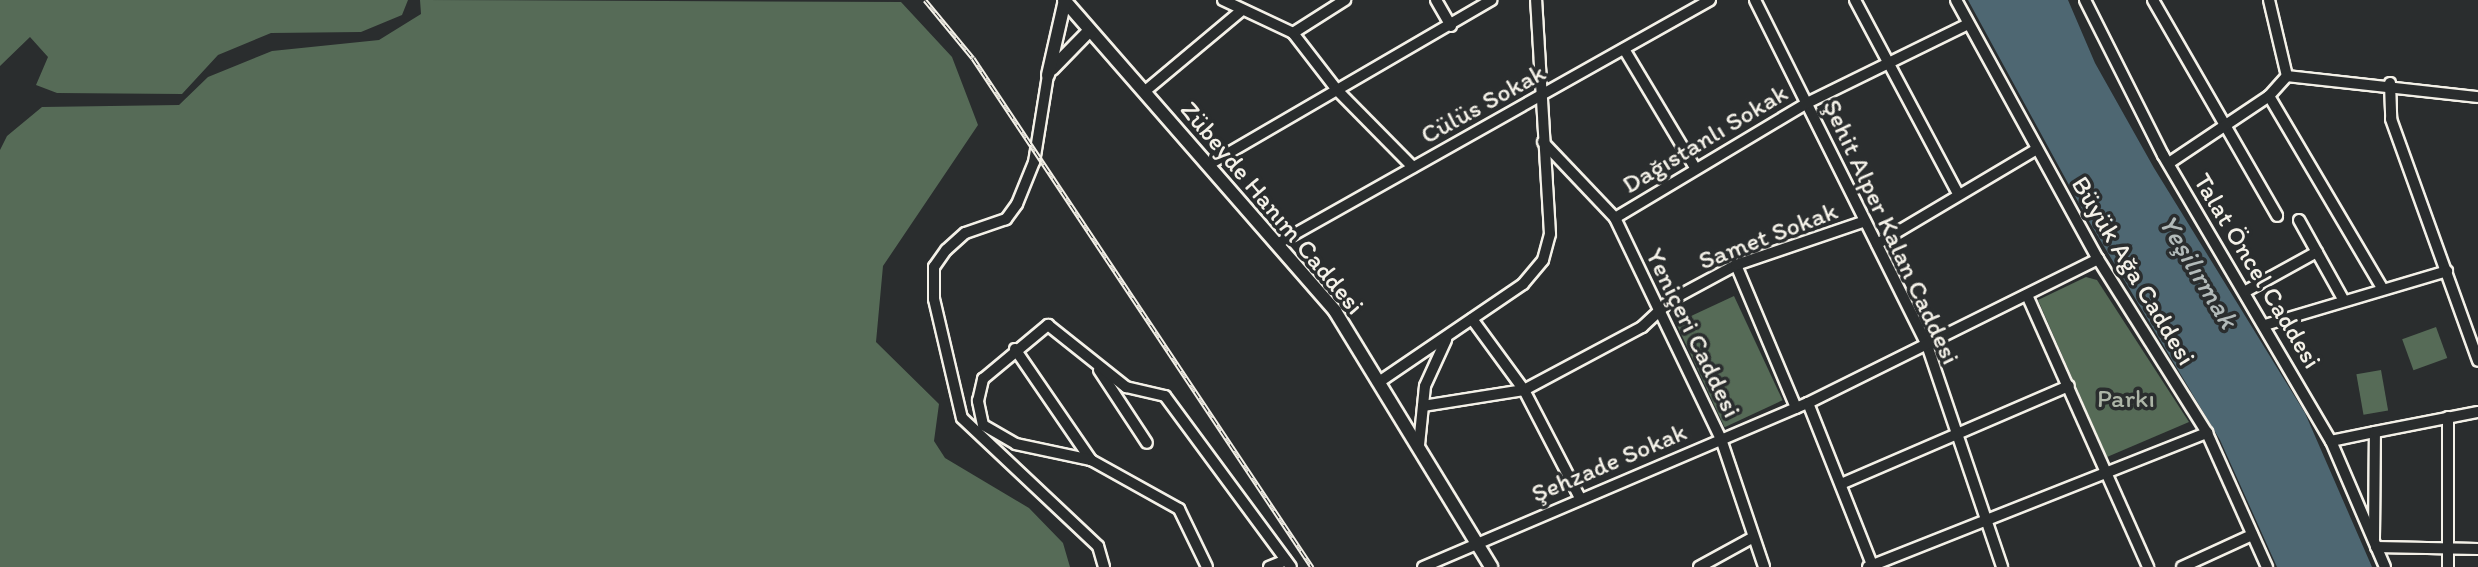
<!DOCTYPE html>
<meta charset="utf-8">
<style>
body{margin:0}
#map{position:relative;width:2478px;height:567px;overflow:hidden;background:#2a2d2e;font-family:Itim,sans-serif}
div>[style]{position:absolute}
.green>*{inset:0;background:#566b57;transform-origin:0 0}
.water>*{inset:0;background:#4e6772}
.roads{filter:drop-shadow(2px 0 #f4f1e8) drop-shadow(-2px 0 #f4f1e8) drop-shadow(0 2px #f4f1e8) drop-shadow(0 -2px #f4f1e8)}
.minor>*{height:10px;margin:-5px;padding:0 5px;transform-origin:5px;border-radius:5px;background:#2a2d2e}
.major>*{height:12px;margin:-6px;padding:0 6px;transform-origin:6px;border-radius:6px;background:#2a2d2e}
.rail>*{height:5px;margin-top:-2.5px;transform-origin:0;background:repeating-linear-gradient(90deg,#2a2d2e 0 8px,#f4f1e8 0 16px);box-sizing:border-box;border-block:2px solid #f4f1e8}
span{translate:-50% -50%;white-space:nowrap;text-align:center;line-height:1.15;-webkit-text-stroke:7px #2a2d2e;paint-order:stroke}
.street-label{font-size:26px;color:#f4f1e8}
.park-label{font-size:26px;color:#adb5a7}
.water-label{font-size:28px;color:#b2bab9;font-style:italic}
</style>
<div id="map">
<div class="green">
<div style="clip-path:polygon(0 0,408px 0,402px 15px,361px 32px,271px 33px,218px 55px,182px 94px,57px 93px,36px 85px,48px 57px,30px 37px,0 66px)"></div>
<div style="clip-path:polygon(420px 0,901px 2px,952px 57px,978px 125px,883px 266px,876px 342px,939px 404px,934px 441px,945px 458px,1029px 508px,1063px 543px,1070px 567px,0 567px,0 150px,7px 136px,42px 107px,179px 105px,208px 77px,272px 51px,379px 40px,421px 14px)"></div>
<div style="clip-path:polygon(2086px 277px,2097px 280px,2189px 422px,2107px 457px,2038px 300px)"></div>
<div style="left:1734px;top:296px;width:115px;height:64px;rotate:65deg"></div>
<div style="left:2436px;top:327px;width:33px;height:36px;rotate:70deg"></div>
<div style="left:2381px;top:370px;width:41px;height:25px;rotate:80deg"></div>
</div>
<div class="water">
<div style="clip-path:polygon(1968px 0,2068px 0,2095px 63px,2154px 168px,2305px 413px,2372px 567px,2277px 567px,2220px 440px,2087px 218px)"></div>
</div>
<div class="roads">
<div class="minor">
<div style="left:1223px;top:0;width:77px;rotate:25.2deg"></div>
<div style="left:1293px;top:33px;width:72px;rotate:52.3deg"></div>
<div style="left:1337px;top:90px;width:108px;rotate:45.4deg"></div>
<div style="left:1436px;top:0;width:30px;rotate:60deg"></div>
<div style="left:1755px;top:0;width:385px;rotate:63.5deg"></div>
<div style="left:1927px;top:345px;width:234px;rotate:71.3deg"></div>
<div style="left:1855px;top:0;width:220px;rotate:62deg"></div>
<div style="left:1956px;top:0;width:295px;rotate:61.3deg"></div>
<div style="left:2098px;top:259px;width:205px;rotate:57.9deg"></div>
<div style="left:2207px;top:433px;width:147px;rotate:65.9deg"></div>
<div style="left:2085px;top:0;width:174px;rotate:63.3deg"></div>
<div style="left:2163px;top:155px;width:332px;rotate:59.6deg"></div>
<div style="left:2331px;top:441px;width:137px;rotate:66.8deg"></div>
<div style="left:2153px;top:0;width:249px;rotate:60.1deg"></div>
<div style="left:2269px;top:0;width:78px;rotate:76.7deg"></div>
<div style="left:1293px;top:33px;width:62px;rotate:-32.4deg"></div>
<div style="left:1624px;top:49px;width:136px;rotate:59.1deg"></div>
<div style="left:1048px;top:75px;width:88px;rotate:99.1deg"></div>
<div style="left:1034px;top:162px;width:45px;rotate:112deg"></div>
<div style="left:1017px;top:204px;width:19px;rotate:126deg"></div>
<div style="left:1006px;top:219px;width:43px;rotate:161.1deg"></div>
<div style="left:965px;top:233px;width:25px;rotate:138deg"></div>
<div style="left:946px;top:250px;width:21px;rotate:125deg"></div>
<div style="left:934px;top:267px;width:32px;rotate:90deg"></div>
<div style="left:934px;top:299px;width:122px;rotate:76.8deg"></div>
<div style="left:962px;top:418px;width:187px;rotate:43.3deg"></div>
<div style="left:1098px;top:546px;width:22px;rotate:74deg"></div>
<div style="left:2390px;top:83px;width:36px;rotate:88deg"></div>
<div style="left:2391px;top:119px;width:257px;rotate:70.2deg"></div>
<div style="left:1144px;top:92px;width:128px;rotate:-39.9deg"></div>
<div style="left:2269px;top:96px;width:223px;rotate:59.5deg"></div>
<div style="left:1543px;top:142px;width:105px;rotate:46.5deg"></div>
<div style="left:1615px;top:218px;width:245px;rotate:64.4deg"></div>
<div style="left:1721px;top:439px;width:135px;rotate:71.4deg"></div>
<div style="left:2169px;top:163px;width:120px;rotate:-33.8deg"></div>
<div style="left:2269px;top:96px;width:27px;rotate:-48deg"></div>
<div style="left:2287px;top:76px;width:192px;rotate:6.3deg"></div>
<div style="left:1208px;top:165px;width:328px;rotate:-30.2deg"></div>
<div style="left:1615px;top:218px;width:224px;rotate:-30.9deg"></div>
<div style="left:1807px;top:103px;width:179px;rotate:-26.1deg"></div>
<div style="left:2299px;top:220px;width:90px;rotate:60.9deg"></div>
<div style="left:1277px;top:244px;width:497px;rotate:-29.4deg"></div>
<div style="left:1877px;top:244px;width:186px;rotate:-30.7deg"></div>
<div style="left:1736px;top:265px;width:155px;rotate:67.2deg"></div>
<div style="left:2246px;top:291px;width:81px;rotate:-28.8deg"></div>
<div style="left:2027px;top:295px;width:298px;rotate:66deg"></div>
<div style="left:1472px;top:319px;width:88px;rotate:53.8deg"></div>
<div style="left:1524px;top:390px;width:122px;rotate:62.6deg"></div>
<div style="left:2265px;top:325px;width:190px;rotate:-16.5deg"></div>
<div style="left:1015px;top:349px;width:135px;rotate:55.6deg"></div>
<div style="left:1091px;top:460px;width:101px;rotate:29.1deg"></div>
<div style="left:1179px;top:509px;width:64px;rotate:64.2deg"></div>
<div style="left:1099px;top:370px;width:87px;rotate:56.7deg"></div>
<div style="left:1379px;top:382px;width:174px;rotate:-34.2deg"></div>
<div style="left:1523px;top:284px;width:31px;rotate:-50deg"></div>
<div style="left:1543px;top:260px;width:27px;rotate:-75deg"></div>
<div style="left:1550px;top:234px;width:234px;rotate:-93.4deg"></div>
<div style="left:1808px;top:403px;width:174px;rotate:68.4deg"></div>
<div style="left:1423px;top:406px;width:102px;rotate:-9deg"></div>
<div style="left:1524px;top:390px;width:134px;rotate:-28.1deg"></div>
<div style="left:1642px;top:327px;width:40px;rotate:-43deg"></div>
<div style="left:1671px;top:300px;width:74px;rotate:-28.3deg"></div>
<div style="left:1736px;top:265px;width:136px;rotate:-18.8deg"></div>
<div style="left:2448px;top:417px;width:150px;rotate:90deg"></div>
<div style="left:2331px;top:441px;width:45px;rotate:-11.6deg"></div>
<div style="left:1419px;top:445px;width:59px;rotate:-84.2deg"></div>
<div style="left:1425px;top:386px;width:51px;rotate:-65.5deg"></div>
<div style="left:1091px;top:460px;width:77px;rotate:-168deg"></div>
<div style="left:1016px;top:444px;width:38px;rotate:-150deg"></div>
<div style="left:983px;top:425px;width:25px;rotate:-102deg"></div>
<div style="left:978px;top:401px;width:23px;rotate:-77deg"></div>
<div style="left:983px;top:379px;width:85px;rotate:-39.7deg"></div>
<div style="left:1048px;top:325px;width:100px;rotate:38.5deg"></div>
<div style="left:1126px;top:387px;width:40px;rotate:13deg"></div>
<div style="left:1165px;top:396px;width:212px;rotate:53.6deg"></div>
<div style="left:1841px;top:484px;width:248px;rotate:-23.3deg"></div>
<div style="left:2374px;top:539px;width:107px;rotate:-89.5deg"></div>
<div style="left:2375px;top:432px;width:105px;rotate:-11deg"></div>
<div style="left:2376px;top:547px;width:102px;rotate:1.1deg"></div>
<div style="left:1269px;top:567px;width:18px;rotate:-22deg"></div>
<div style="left:1423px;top:567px;width:418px;rotate:-23.1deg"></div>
<div style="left:1808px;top:403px;width:324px;rotate:-26.4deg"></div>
<div style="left:1699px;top:567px;width:60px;rotate:-28.7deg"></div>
<div style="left:1868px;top:567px;width:365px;rotate:-21.6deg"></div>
<div style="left:2182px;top:567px;width:77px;rotate:-24.6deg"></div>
</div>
<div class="major">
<div style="left:1064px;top:0;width:413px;rotate:48.9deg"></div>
<div style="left:1335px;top:311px;width:300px;rotate:58.6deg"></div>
<div style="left:1052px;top:69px;width:54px;rotate:-45.7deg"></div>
<div style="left:1048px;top:75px;width:77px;rotate:-77.2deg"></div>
</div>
</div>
<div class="rail">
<div style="left:925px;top:0;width:75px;rotate:50.4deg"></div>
<div style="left:973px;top:58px;width:612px;rotate:56.34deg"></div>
</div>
<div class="street-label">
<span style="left:1483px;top:104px;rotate:-29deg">Cülüs Sokak</span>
<span style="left:1705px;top:139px;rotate:-31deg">Dağıstanlı Sokak</span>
<span style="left:1272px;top:208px;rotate:50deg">Zübeyde Hanım Caddesi</span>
<span style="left:1891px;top:232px;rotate:65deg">Şehit Alper Kalan Caddesi</span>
<span style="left:1768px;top:236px;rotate:-21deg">Samet Sokak</span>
<span style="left:2133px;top:271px;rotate:59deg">Büyük Ağa Caddesi</span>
<span style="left:2257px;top:271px;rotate:59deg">Talat Öncel Caddesi</span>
<span style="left:1693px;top:333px;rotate:64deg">Yeniçeri Caddesi</span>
<span style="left:1609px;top:463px;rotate:-23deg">Şehzade Sokak</span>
</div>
<div class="park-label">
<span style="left:2126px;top:399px">Parkı</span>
</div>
<div class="water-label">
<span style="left:2199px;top:271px;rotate:59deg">Yeşilırmak</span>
</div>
</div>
